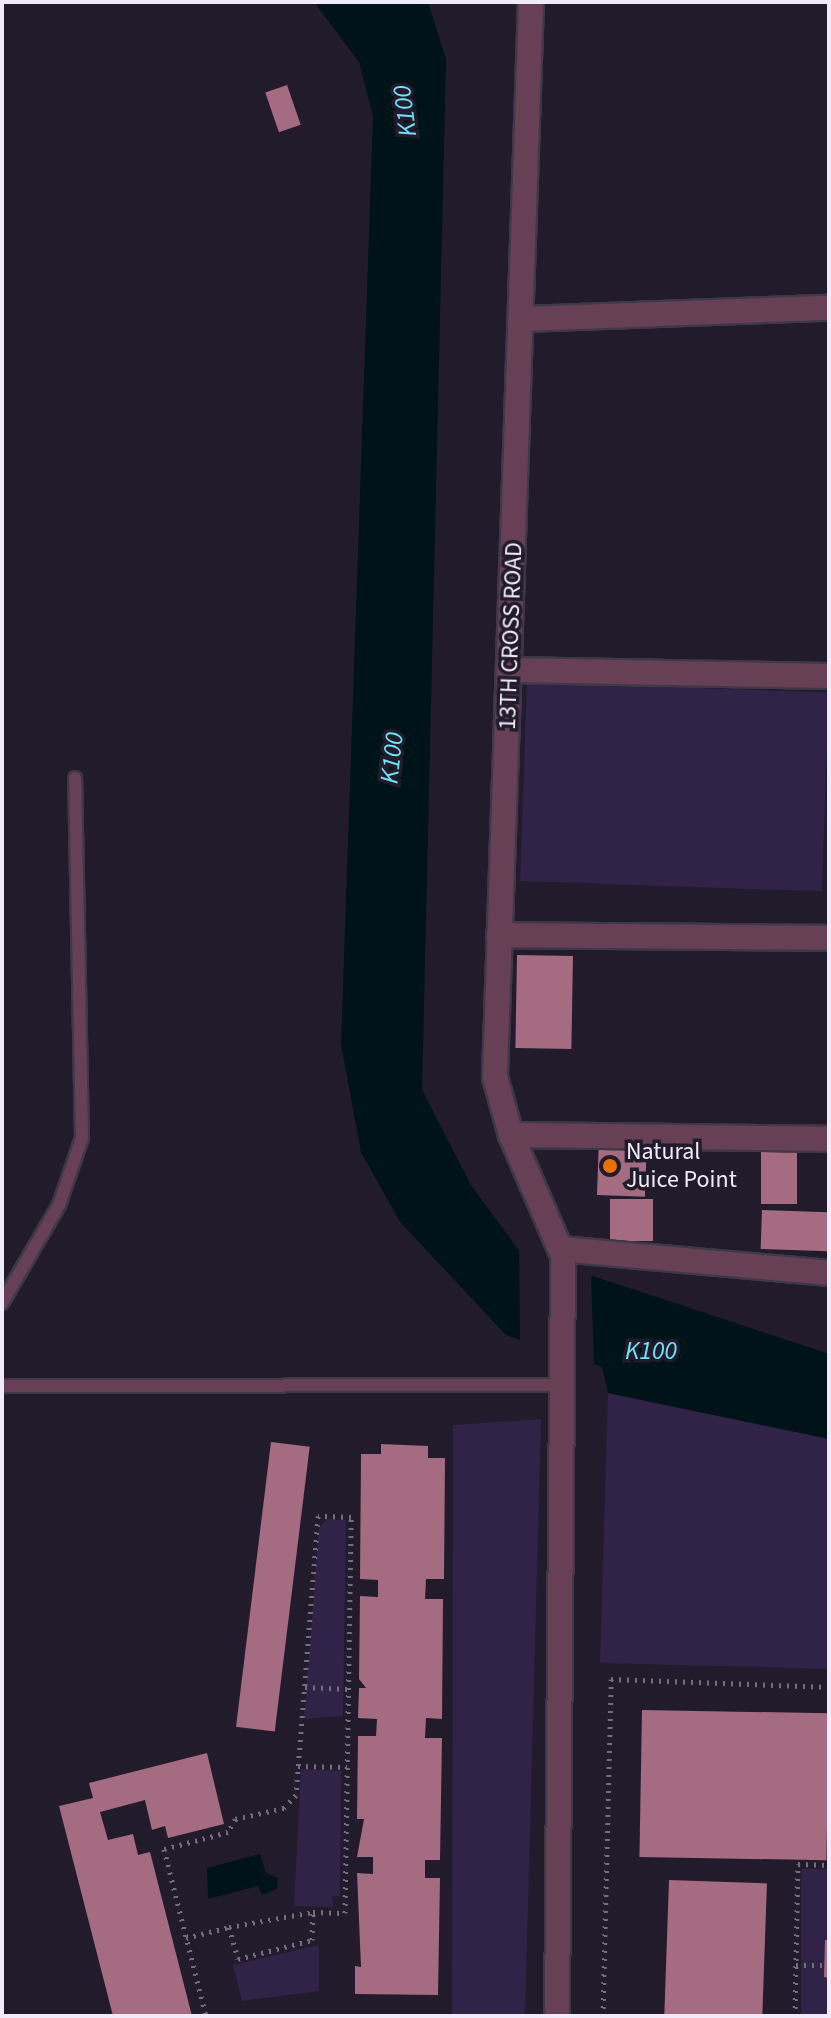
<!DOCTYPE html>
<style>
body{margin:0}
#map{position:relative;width:831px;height:2018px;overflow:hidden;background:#211b2c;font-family:"Source Sans 3",sans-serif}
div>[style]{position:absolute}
.green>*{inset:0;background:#312348;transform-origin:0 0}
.water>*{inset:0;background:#001318}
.pier>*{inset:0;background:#211b2c}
.building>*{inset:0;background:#a56b80;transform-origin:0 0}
.path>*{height:5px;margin-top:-2.5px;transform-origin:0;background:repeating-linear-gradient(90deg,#736d7d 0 2px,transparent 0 8px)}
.roads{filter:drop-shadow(2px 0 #3e3849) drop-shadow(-2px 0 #3e3849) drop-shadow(0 2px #3e3849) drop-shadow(0 -2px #3e3849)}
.lane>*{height:12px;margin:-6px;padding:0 6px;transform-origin:6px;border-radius:6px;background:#684055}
.street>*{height:24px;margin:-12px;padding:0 12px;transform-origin:12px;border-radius:12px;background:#684055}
.dots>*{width:22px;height:22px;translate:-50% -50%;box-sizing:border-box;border:4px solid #211b2c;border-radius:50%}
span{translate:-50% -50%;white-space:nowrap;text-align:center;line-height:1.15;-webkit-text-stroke:7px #211b2c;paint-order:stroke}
.street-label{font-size:24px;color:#efebf8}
.poi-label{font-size:24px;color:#efebf8}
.left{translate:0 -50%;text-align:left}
.water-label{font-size:26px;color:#6ee2f9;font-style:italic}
.frame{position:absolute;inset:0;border:4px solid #efebf8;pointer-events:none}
</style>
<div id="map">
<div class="green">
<div style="left:527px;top:682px;width:302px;height:199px;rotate:2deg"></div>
<div style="clip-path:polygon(608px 1393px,829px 1439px,829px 1669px,600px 1663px)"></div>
<div style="clip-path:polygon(541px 1419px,525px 2016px,452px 2016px,453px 1425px)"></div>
<div style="clip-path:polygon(327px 1519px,346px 1520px,343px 1716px,304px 1719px,319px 1528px)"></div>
<div style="clip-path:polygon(301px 1769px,341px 1771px,340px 1896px,332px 1896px,333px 1907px,294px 1906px)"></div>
<div style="left:801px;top:1869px;width:28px;height:147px"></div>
<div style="clip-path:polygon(319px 1945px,319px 1991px,242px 2001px,233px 1965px)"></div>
</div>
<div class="water">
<div style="clip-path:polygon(314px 2px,428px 2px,446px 59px,422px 1090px,471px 1185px,520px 1252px,829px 1354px,829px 1439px,608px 1393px,602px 1367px,506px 1335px,400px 1222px,361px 1152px,341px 1044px,373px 116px,359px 62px)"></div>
<div style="clip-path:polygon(260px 1854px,266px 1873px,278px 1878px,277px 1889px,262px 1895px,258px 1886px,208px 1899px,207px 1868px)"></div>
</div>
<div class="pier">
<div style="clip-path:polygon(519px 1244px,591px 1273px,594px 1367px,520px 1342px)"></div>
</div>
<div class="building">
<div style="left:287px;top:85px;width:42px;height:23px;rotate:71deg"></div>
<div style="left:517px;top:955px;width:56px;height:93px;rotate:1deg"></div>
<div style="left:599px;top:1137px;width:48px;height:58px;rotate:2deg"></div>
<div style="left:761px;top:1149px;width:36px;height:55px"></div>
<div style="left:610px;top:1199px;width:43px;height:42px"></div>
<div style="left:762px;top:1210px;width:67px;height:39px;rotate:2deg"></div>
<div style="left:271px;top:1442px;width:39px;height:287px;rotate:7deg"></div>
<div style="clip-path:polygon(381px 1444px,428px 1446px,428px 1458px,445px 1458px,444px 1579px,426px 1579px,425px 1599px,443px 1599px,442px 1719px,426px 1718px,425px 1738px,442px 1738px,440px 1860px,425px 1860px,425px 1878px,440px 1878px,438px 1995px,355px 1994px,355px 1966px,361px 1967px,357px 1873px,373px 1874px,373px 1857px,357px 1857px,364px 1819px,357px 1819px,358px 1736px,376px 1736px,377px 1719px,358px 1718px,359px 1688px,366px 1688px,359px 1679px,360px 1596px,378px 1597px,378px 1580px,360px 1579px,361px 1454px,381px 1454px)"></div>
<div style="left:642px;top:1710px;width:187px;height:147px;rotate:1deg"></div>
<div style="clip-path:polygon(207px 1753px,224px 1824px,168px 1838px,165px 1826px,152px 1830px,145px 1800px,100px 1812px,108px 1840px,133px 1834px,138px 1855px,150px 1852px,192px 2016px,113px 2016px,59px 1806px,93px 1798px,89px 1783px)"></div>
<div style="left:669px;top:1880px;width:98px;height:136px;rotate:2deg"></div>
<div style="clip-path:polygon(825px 1940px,829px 1940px,829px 1978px,824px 1977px)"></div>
</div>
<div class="path">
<div style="left:305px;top:1687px;width:43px;rotate:2.7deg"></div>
<div style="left:298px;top:1766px;width:49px;rotate:1.2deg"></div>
<div style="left:229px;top:1927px;width:85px;rotate:-10.1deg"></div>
<div style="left:186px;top:1938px;width:44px;rotate:-14.3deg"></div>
<div style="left:229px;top:1927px;width:33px;rotate:74deg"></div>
<div style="left:238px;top:1959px;width:76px;rotate:-14.4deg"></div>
<div style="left:312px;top:1940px;width:28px;rotate:-88deg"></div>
<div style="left:313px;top:1912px;width:32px;rotate:2deg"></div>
<div style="left:345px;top:1913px;width:396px;rotate:-89.1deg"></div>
<div style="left:351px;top:1517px;width:33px;rotate:-178deg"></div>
<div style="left:318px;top:1516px;width:280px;rotate:94.5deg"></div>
<div style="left:296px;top:1795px;width:18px;rotate:133deg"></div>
<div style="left:284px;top:1808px;width:50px;rotate:167.3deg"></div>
<div style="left:235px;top:1819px;width:15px;rotate:118deg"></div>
<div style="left:228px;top:1832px;width:66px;rotate:165.1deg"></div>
<div style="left:164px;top:1849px;width:172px;rotate:75.9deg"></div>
<div style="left:796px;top:1965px;width:26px"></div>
<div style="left:603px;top:2016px;width:337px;rotate:-88.6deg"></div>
<div style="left:611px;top:1679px;width:218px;rotate:2.1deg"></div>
<div style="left:795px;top:2016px;width:152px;rotate:-88.9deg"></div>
<div style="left:798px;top:1864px;width:31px;rotate:2deg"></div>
</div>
<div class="roads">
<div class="lane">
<div style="left:2px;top:1303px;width:113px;rotate:-59.8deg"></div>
<div style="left:59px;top:1205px;width:71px;rotate:-71.1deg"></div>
<div style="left:82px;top:1138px;width:360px;rotate:-91.1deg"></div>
<div style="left:2px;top:1386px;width:561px;rotate:-0.1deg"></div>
</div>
<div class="street">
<div style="left:531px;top:2px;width:1076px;rotate:91.92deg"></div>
<div style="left:495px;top:1077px;width:60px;rotate:74.6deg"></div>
<div style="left:511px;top:1135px;width:132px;rotate:66.7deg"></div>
<div style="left:563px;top:1256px;width:760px;rotate:90.45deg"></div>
<div style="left:523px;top:319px;width:306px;rotate:-2.1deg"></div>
<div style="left:510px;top:670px;width:319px;rotate:1.1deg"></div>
<div style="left:499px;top:935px;width:330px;rotate:0.5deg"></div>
<div style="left:511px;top:1135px;width:318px;rotate:0.7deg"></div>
<div style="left:561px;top:1249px;width:269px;rotate:5.1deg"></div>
</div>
</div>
<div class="dots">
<div style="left:610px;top:1166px;background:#e8710a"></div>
</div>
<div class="street-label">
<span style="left:511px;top:636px;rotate:-88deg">13TH CROSS ROAD</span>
</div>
<div class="poi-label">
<span class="left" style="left:626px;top:1166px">Natural<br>Juice Point</span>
</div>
<div class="water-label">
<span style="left:405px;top:111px;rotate:-97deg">K100</span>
<span style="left:392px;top:758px;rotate:-84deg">K100</span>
<span style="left:651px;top:1351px">K100</span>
</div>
<div class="frame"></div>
</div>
